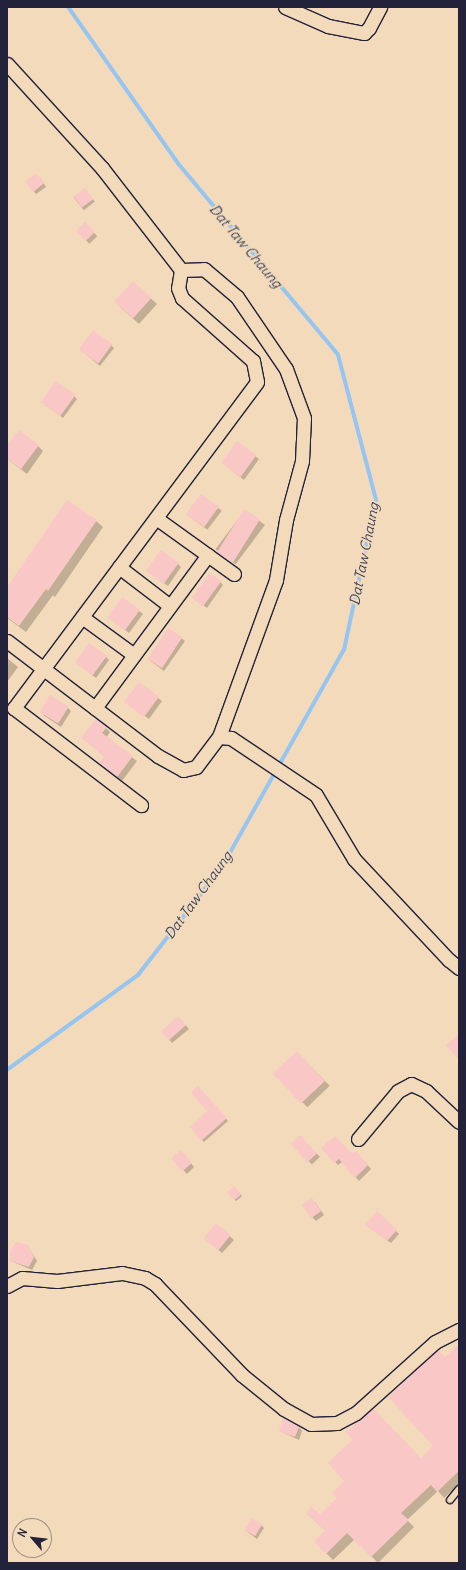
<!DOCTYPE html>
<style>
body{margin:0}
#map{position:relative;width:466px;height:1570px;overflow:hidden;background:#f2daba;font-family:Delius,sans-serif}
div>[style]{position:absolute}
.shadow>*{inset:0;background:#0003;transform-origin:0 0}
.stream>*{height:3.5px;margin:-1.75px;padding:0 1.75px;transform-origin:1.75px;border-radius:1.75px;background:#96c5f1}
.building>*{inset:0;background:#f9c8c6;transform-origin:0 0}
.roads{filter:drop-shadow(1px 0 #22223b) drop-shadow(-1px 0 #22223b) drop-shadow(0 1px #22223b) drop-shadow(0 -1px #22223b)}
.service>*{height:6px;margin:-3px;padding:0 3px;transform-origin:3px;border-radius:3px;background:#f2daba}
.minor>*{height:13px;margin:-6.5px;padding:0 6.5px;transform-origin:6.5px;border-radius:6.5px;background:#f2daba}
span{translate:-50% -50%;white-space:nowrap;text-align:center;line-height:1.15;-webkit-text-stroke:4px #f2daba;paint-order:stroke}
.water-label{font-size:14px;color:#39435f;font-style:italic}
.frame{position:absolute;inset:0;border:8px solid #22223b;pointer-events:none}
.north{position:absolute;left:12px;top:1518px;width:40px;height:40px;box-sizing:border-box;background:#f2daba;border:1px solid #9f9087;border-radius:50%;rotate:298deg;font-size:11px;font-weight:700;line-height:16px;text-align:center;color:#22223b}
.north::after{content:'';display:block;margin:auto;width:14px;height:18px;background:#22223b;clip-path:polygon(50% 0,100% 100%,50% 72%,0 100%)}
</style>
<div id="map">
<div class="shadow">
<div style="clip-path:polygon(40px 178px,46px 187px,36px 194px,33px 191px)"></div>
<div style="left:85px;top:189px;width:16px;height:14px;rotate:52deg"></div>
<div style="left:85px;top:223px;width:18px;height:11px;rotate:47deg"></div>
<div style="clip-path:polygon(133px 282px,157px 304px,139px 324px,120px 307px)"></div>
<div style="clip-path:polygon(111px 345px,114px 348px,100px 366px,83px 352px)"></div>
<div style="clip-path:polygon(74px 396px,77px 399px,63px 418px,45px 405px)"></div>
<div style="clip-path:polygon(38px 446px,43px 451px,27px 474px,7px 459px,7px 448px)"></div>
<div style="clip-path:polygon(255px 456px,259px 459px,244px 480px,226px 466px)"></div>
<div style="left:201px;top:495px;width:26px;height:24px;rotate:37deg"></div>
<div style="left:245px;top:510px;width:25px;height:49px;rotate:37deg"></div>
<div style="clip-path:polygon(96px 521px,103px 527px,55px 597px,53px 595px,26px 632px,7px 618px,7px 587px)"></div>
<div style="clip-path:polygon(178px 564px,181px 567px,168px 586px,151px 574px)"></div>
<div style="clip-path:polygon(220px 582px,223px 585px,207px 608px,196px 600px)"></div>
<div style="clip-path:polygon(122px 598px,143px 614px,129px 633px,112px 620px)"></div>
<div style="clip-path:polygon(181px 638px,185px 641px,164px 671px,148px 659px)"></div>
<div style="clip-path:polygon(106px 657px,109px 660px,96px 678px,76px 662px)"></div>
<div style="clip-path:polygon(7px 658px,18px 667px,7px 682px)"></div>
<div style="clip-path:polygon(139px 684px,162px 701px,149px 719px,129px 705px)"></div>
<div style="clip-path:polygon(68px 708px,71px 711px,61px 727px,43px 715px)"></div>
<div style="clip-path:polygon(106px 728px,110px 732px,106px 738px,137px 761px,122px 781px,104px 767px,104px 756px,82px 738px)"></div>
<div style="clip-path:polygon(181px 1020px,189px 1029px,172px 1043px,162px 1031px)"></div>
<div style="left:297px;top:1052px;width:47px;height:31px;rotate:46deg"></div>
<div style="clip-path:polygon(198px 1087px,228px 1121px,204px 1142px,191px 1127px,209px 1112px)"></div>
<div style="left:300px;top:1137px;width:28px;height:11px;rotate:45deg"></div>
<div style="clip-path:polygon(323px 1148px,359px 1155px,371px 1169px,359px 1181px,342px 1162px,338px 1165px)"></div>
<div style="clip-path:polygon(184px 1155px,194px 1167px,187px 1174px,173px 1159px)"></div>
<div style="left:234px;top:1187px;width:12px;height:8px;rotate:48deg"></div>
<div style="clip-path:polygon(315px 1202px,324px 1215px,316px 1221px,312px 1217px)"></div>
<div style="clip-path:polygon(377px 1212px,399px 1234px,391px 1243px,370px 1228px)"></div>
<div style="clip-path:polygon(217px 1225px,234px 1240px,222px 1253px,209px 1242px)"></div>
<div style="clip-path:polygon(28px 1246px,37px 1261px,32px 1270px,11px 1261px)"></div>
<div style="clip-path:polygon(459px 1350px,459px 1484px,444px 1498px,438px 1491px,407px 1520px,414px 1527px,378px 1563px,355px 1539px,333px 1560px,315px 1542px,326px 1531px,307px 1514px,321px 1516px,421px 1459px,435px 1446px,445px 1358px)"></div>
<div style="clip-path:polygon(299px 1427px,302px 1431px,299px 1440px,280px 1431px)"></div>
<div style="clip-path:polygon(261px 1525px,264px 1528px,257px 1539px,245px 1530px)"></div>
</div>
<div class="stream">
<div style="left:7px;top:1070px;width:162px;rotate:-35.9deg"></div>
<div style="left:138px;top:975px;width:137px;rotate:-52.1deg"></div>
<div style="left:222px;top:867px;width:249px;rotate:-60.7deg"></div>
<div style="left:344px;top:650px;width:153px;rotate:-78deg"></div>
<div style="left:376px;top:500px;width:150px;rotate:-104.7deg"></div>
<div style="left:338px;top:355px;width:248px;rotate:-129.9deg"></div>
<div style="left:179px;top:165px;width:193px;rotate:-125.1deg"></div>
</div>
<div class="building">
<div style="left:36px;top:173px;width:13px;height:14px;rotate:51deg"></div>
<div style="left:85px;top:188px;width:14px;height:14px;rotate:54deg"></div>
<div style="left:85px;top:222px;width:14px;height:13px;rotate:45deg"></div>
<div style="left:133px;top:281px;width:25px;height:28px;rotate:42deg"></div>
<div style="left:93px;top:330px;width:24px;height:24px;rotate:36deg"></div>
<div style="left:56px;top:381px;width:24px;height:26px;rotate:36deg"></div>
<div style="clip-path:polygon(19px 430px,39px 445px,21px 469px,7px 459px,7px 446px)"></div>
<div style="left:237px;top:441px;width:24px;height:27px;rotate:36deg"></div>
<div style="left:201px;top:494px;width:22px;height:25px;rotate:36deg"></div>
<div style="clip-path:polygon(67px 500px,97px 520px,48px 591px,46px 589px,19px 626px,7px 617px,7px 587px)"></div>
<div style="left:244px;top:509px;width:19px;height:51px;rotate:32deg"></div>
<div style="left:161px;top:550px;width:22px;height:26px;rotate:36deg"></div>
<div style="left:210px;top:573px;width:14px;height:31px;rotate:36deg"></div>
<div style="left:122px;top:597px;width:22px;height:25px;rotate:36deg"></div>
<div style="left:168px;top:628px;width:17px;height:37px;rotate:33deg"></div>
<div style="left:89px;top:643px;width:22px;height:24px;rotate:36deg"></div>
<div style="left:139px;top:682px;width:25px;height:25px;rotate:37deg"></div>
<div style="left:50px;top:695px;width:22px;height:20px;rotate:32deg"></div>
<div style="clip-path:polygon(96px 719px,107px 727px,102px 733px,133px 756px,117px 777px,99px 763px,104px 756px,81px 738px)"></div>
<div style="left:178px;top:1016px;width:12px;height:23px;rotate:48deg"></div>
<div style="clip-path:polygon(459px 1034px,459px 1060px,446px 1045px)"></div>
<div style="left:297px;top:1051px;width:41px;height:33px;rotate:47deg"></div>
<div style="clip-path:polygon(198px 1086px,227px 1118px,201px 1141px,190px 1127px,207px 1111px,191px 1092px)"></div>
<div style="left:300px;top:1135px;width:25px;height:13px;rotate:47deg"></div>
<div style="clip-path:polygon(335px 1136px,352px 1154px,356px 1151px,368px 1165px,355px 1178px,339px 1159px,334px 1163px,321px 1148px)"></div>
<div style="left:181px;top:1150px;width:17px;height:13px;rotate:50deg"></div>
<div style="left:234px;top:1186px;width:11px;height:9px;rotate:49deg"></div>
<div style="left:312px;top:1198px;width:16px;height:12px;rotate:55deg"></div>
<div style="clip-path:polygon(377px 1211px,397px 1230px,387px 1241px,365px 1225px)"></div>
<div style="left:216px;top:1223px;width:19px;height:20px;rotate:39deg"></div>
<div style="clip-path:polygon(16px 1242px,28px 1245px,34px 1257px,29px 1267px,10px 1261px,10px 1251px)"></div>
<div style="clip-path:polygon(459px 1344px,459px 1471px,437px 1492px,431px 1485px,401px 1513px,409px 1520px,371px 1557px,347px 1533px,326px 1554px,314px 1542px,325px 1530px,306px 1514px,311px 1507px,320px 1514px,337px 1498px,332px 1493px,344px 1481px,328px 1463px,353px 1439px,346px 1432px,373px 1408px,421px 1458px,433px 1446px,388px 1397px,438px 1350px,445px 1357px)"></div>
<div style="clip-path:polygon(283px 1418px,299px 1427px,295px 1437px,279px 1431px)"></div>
<div style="left:252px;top:1518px;width:12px;height:14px;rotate:31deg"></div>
</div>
<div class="roads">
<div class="service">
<div style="left:450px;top:1500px;width:14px;rotate:-51deg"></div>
</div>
<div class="minor">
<div style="left:285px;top:7px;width:47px;rotate:23.8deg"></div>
<div style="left:328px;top:26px;width:37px;rotate:11deg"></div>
<div style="left:364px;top:33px;width:7px;rotate:-45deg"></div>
<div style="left:369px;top:28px;width:24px;rotate:-62deg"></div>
<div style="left:7px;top:64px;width:141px;rotate:47.6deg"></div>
<div style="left:102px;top:168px;width:129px;rotate:52.2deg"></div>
<div style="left:181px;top:270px;width:18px;rotate:99deg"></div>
<div style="left:178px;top:288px;width:11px;rotate:68deg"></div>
<div style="left:182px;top:298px;width:95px;rotate:41.6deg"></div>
<div style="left:253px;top:361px;width:21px;rotate:79deg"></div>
<div style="left:257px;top:382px;width:407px;rotate:126.7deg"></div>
<div style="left:14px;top:708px;width:160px;rotate:37.4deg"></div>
<div style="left:181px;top:270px;width:23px;rotate:-2deg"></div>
<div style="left:204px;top:269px;width:43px;rotate:40.3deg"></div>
<div style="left:237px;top:297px;width:87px;rotate:55.8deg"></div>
<div style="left:286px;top:369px;width:52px;rotate:69.8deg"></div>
<div style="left:304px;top:418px;width:43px;rotate:92.7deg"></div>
<div style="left:302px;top:461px;width:61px;rotate:105.2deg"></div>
<div style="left:286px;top:520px;width:61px;rotate:99.5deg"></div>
<div style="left:276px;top:580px;width:167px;rotate:110deg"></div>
<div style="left:156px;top:518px;width:96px;rotate:35.7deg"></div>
<div style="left:119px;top:567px;width:64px;rotate:37.4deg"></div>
<div style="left:82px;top:617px;width:64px;rotate:36.2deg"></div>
<div style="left:7px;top:641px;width:190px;rotate:37.3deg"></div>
<div style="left:158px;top:756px;width:29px;rotate:29deg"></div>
<div style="left:183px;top:770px;width:13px;rotate:-13deg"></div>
<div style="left:196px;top:767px;width:38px;rotate:-53deg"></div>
<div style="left:219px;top:737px;width:12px;rotate:5deg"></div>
<div style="left:231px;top:738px;width:102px;rotate:33.8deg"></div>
<div style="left:316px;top:795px;width:74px;rotate:59.3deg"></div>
<div style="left:354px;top:859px;width:139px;rotate:46.8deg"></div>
<div style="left:449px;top:960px;width:13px;rotate:39deg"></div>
<div style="left:95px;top:708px;width:190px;rotate:-53.6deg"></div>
<div style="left:358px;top:1139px;width:62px;rotate:-50.2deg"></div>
<div style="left:398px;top:1091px;width:15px;rotate:-28deg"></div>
<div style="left:411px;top:1084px;width:17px;rotate:25deg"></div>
<div style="left:426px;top:1091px;width:45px;rotate:43.2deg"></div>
<div style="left:7px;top:1286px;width:17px;rotate:-28deg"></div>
<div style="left:22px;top:1278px;width:35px;rotate:5deg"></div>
<div style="left:57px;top:1281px;width:65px;rotate:-7deg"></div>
<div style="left:122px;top:1273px;width:24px;rotate:12deg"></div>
<div style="left:145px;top:1278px;width:12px;rotate:31deg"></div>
<div style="left:155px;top:1284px;width:126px;rotate:46.3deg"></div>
<div style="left:242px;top:1375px;width:54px;rotate:39deg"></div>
<div style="left:284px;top:1409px;width:31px;rotate:29deg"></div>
<div style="left:311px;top:1424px;width:26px;rotate:-2deg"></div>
<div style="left:337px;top:1423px;width:21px;rotate:-28deg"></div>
<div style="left:356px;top:1413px;width:106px;rotate:-41.9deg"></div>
<div style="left:435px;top:1342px;width:27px;rotate:-27deg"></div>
</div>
</div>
<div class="water-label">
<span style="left:246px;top:246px;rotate:50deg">Dat Taw Chaung</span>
<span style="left:364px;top:554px;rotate:-79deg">Dat Taw Chaung</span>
<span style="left:198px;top:895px;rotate:-54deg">Dat Taw Chaung</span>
</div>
<div class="frame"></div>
<div class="north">N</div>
</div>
